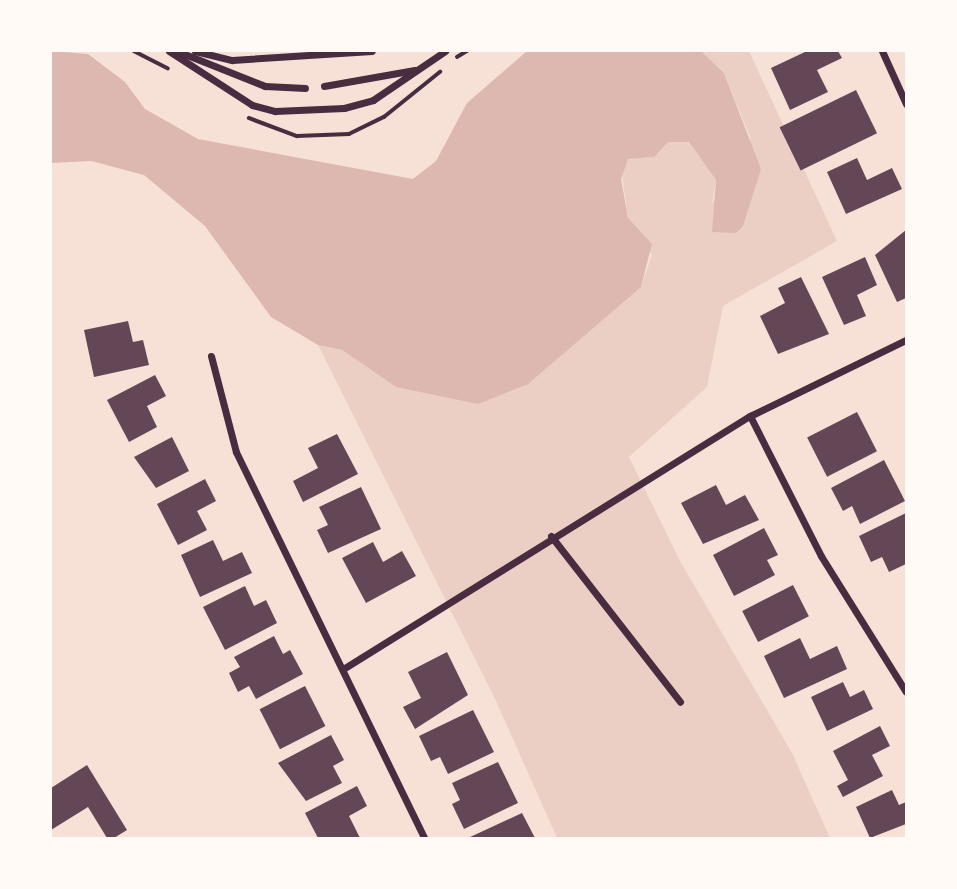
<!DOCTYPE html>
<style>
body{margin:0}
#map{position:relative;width:957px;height:889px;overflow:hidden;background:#f7e1d7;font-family:"Fira Sans",sans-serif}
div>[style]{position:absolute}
.green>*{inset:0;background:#ebcfc5}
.water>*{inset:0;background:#dcb8b0}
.building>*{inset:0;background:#644757;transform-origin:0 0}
.path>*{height:3.5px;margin:-1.75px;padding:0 1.75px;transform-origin:1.75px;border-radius:1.75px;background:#4a2c40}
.minor>*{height:7px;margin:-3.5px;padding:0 3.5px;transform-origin:3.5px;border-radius:3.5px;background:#4a2c40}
span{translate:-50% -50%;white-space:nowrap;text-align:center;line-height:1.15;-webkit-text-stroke:5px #fffaf5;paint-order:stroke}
.frame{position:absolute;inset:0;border:52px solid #fffaf5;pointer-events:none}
</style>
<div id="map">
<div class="green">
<div style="clip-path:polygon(701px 51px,749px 51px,837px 241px,723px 306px,707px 387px,629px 457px,680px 561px,792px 753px,830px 838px,557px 838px,496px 701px,318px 345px,342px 350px,396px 387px,641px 287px,652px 255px,628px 218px,621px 167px,628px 159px,653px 157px,668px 142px,689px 142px,716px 180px,712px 204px,751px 139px,724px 73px)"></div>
</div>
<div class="water">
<div style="clip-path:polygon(51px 51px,88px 54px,125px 82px,145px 109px,198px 139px,413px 179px,436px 161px,467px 103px,527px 51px,701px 51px,724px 73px,761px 169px,743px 226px,736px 233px,712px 232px,716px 180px,689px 142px,668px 142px,654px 157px,628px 159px,621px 179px,628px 218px,652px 244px,641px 287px,528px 384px,478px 404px,396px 387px,342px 350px,318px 345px,271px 317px,205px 226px,144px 175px,91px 161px,51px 163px)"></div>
</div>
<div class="building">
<div style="clip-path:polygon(807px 51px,838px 51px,842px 58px,817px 70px,828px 92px,790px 110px,771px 68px)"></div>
<div style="left:856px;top:90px;width:48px;height:85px;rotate:64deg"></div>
<div style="clip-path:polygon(857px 158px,867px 180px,892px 168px,902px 189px,846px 214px,827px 172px)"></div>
<div style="clip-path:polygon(906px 230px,906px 298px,897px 302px,875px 255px)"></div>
<div style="clip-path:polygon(865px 257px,877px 285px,857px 295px,866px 316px,844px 325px,822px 277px)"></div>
<div style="clip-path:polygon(801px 277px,829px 334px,778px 354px,760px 316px,785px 303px,778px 288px)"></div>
<div style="clip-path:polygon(128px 321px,133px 342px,143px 340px,149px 365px,94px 377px,84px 330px)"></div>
<div style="clip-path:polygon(155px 375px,166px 396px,147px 406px,157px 427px,129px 442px,107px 400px)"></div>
<div style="left:857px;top:412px;width:44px;height:56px;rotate:63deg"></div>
<div style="clip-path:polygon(337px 434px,358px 474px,303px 502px,293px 481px,318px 468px,308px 448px)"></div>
<div style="clip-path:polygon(172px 437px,189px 471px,156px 488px,134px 457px)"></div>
<div style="clip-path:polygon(884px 460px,905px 501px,860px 524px,852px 506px,843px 511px,831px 488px)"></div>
<div style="clip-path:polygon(205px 479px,216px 501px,197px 511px,207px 530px,178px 545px,157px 504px)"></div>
<div style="clip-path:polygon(716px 485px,726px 505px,745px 495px,759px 520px,703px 544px,681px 503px)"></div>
<div style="clip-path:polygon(361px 487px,381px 529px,328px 553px,317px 530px,328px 525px,319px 507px)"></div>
<div style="clip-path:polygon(906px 513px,906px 564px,889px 572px,882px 557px,871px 562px,859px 536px)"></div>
<div style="clip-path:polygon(764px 528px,778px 555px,767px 560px,775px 575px,734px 596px,713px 555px)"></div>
<div style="clip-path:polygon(213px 540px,223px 561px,242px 552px,252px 573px,200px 597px,181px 555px)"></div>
<div style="clip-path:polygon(373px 542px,383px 562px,402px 551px,416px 576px,366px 603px,342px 558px)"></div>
<div style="left:793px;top:585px;width:35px;height:57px;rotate:63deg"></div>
<div style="clip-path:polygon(245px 586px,254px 606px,266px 600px,277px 623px,225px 650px,203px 607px)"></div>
<div style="clip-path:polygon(274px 636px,283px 654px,290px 650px,303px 674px,256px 699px,249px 686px,238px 692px,229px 673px,240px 667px,234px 657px)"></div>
<div style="clip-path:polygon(800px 638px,810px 659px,837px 646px,847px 669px,784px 698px,764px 656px)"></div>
<div style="clip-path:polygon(447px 652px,468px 695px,415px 729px,403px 707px,421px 698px,408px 672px)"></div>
<div style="clip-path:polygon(843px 682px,850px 697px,864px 690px,873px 709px,827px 731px,811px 697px)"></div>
<div style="left:305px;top:686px;width:45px;height:51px;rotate:63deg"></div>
<div style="clip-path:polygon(473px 710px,494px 752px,448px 774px,440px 757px,431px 761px,419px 736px)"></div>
<div style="clip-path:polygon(880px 726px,890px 746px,872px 755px,883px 776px,843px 797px,837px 786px,848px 780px,833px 751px)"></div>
<div style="clip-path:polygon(331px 735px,344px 760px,333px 766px,342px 783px,306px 801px,278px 763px)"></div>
<div style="clip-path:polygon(498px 762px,518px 803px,464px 829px,452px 804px,460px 800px,452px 783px)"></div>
<div style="clip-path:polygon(87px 765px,127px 830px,114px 838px,107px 838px,88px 807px,51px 830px,51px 788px)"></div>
<div style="clip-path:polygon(357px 786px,367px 806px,349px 816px,360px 838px,318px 838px,305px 813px)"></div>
<div style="clip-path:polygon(892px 790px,899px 805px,906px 802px,906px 824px,870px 838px,856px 807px)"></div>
<div style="clip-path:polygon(522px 813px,535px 838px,468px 838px)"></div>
</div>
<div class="path">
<div style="left:134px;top:51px;width:38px;rotate:27deg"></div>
<div style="left:457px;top:57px;width:12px;rotate:-31deg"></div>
<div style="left:249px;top:118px;width:51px;rotate:20.6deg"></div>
<div style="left:297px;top:136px;width:52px;rotate:-2.2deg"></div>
<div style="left:349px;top:134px;width:39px;rotate:-26deg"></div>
<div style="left:384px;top:117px;width:72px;rotate:-38.8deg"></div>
</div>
<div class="minor">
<div style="left:169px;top:51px;width:99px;rotate:33deg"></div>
<div style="left:252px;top:105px;width:24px;rotate:15deg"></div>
<div style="left:275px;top:111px;width:69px;rotate:-2.5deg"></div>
<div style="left:344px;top:108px;width:30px;rotate:-15deg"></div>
<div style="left:373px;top:100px;width:87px;rotate:-34.2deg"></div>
<div style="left:177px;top:51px;width:95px;rotate:21.7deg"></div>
<div style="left:265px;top:86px;width:40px;rotate:2.9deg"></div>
<div style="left:195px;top:51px;width:38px;rotate:14deg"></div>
<div style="left:232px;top:60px;width:140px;rotate:-3.7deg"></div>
<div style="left:882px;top:51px;width:58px;rotate:65.6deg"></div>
<div style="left:324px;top:86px;width:92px;rotate:-10deg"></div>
<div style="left:211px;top:356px;width:99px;rotate:75.4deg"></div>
<div style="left:236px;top:452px;width:429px;rotate:64deg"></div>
<div style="left:750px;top:416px;width:157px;rotate:63.1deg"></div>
<div style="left:821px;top:556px;width:160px;rotate:58deg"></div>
<div style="left:551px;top:536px;width:210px;rotate:52.1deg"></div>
<div style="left:343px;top:669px;width:479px;rotate:-31.9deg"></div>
<div style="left:750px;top:416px;width:174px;rotate:-26deg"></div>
</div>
<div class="frame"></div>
</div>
